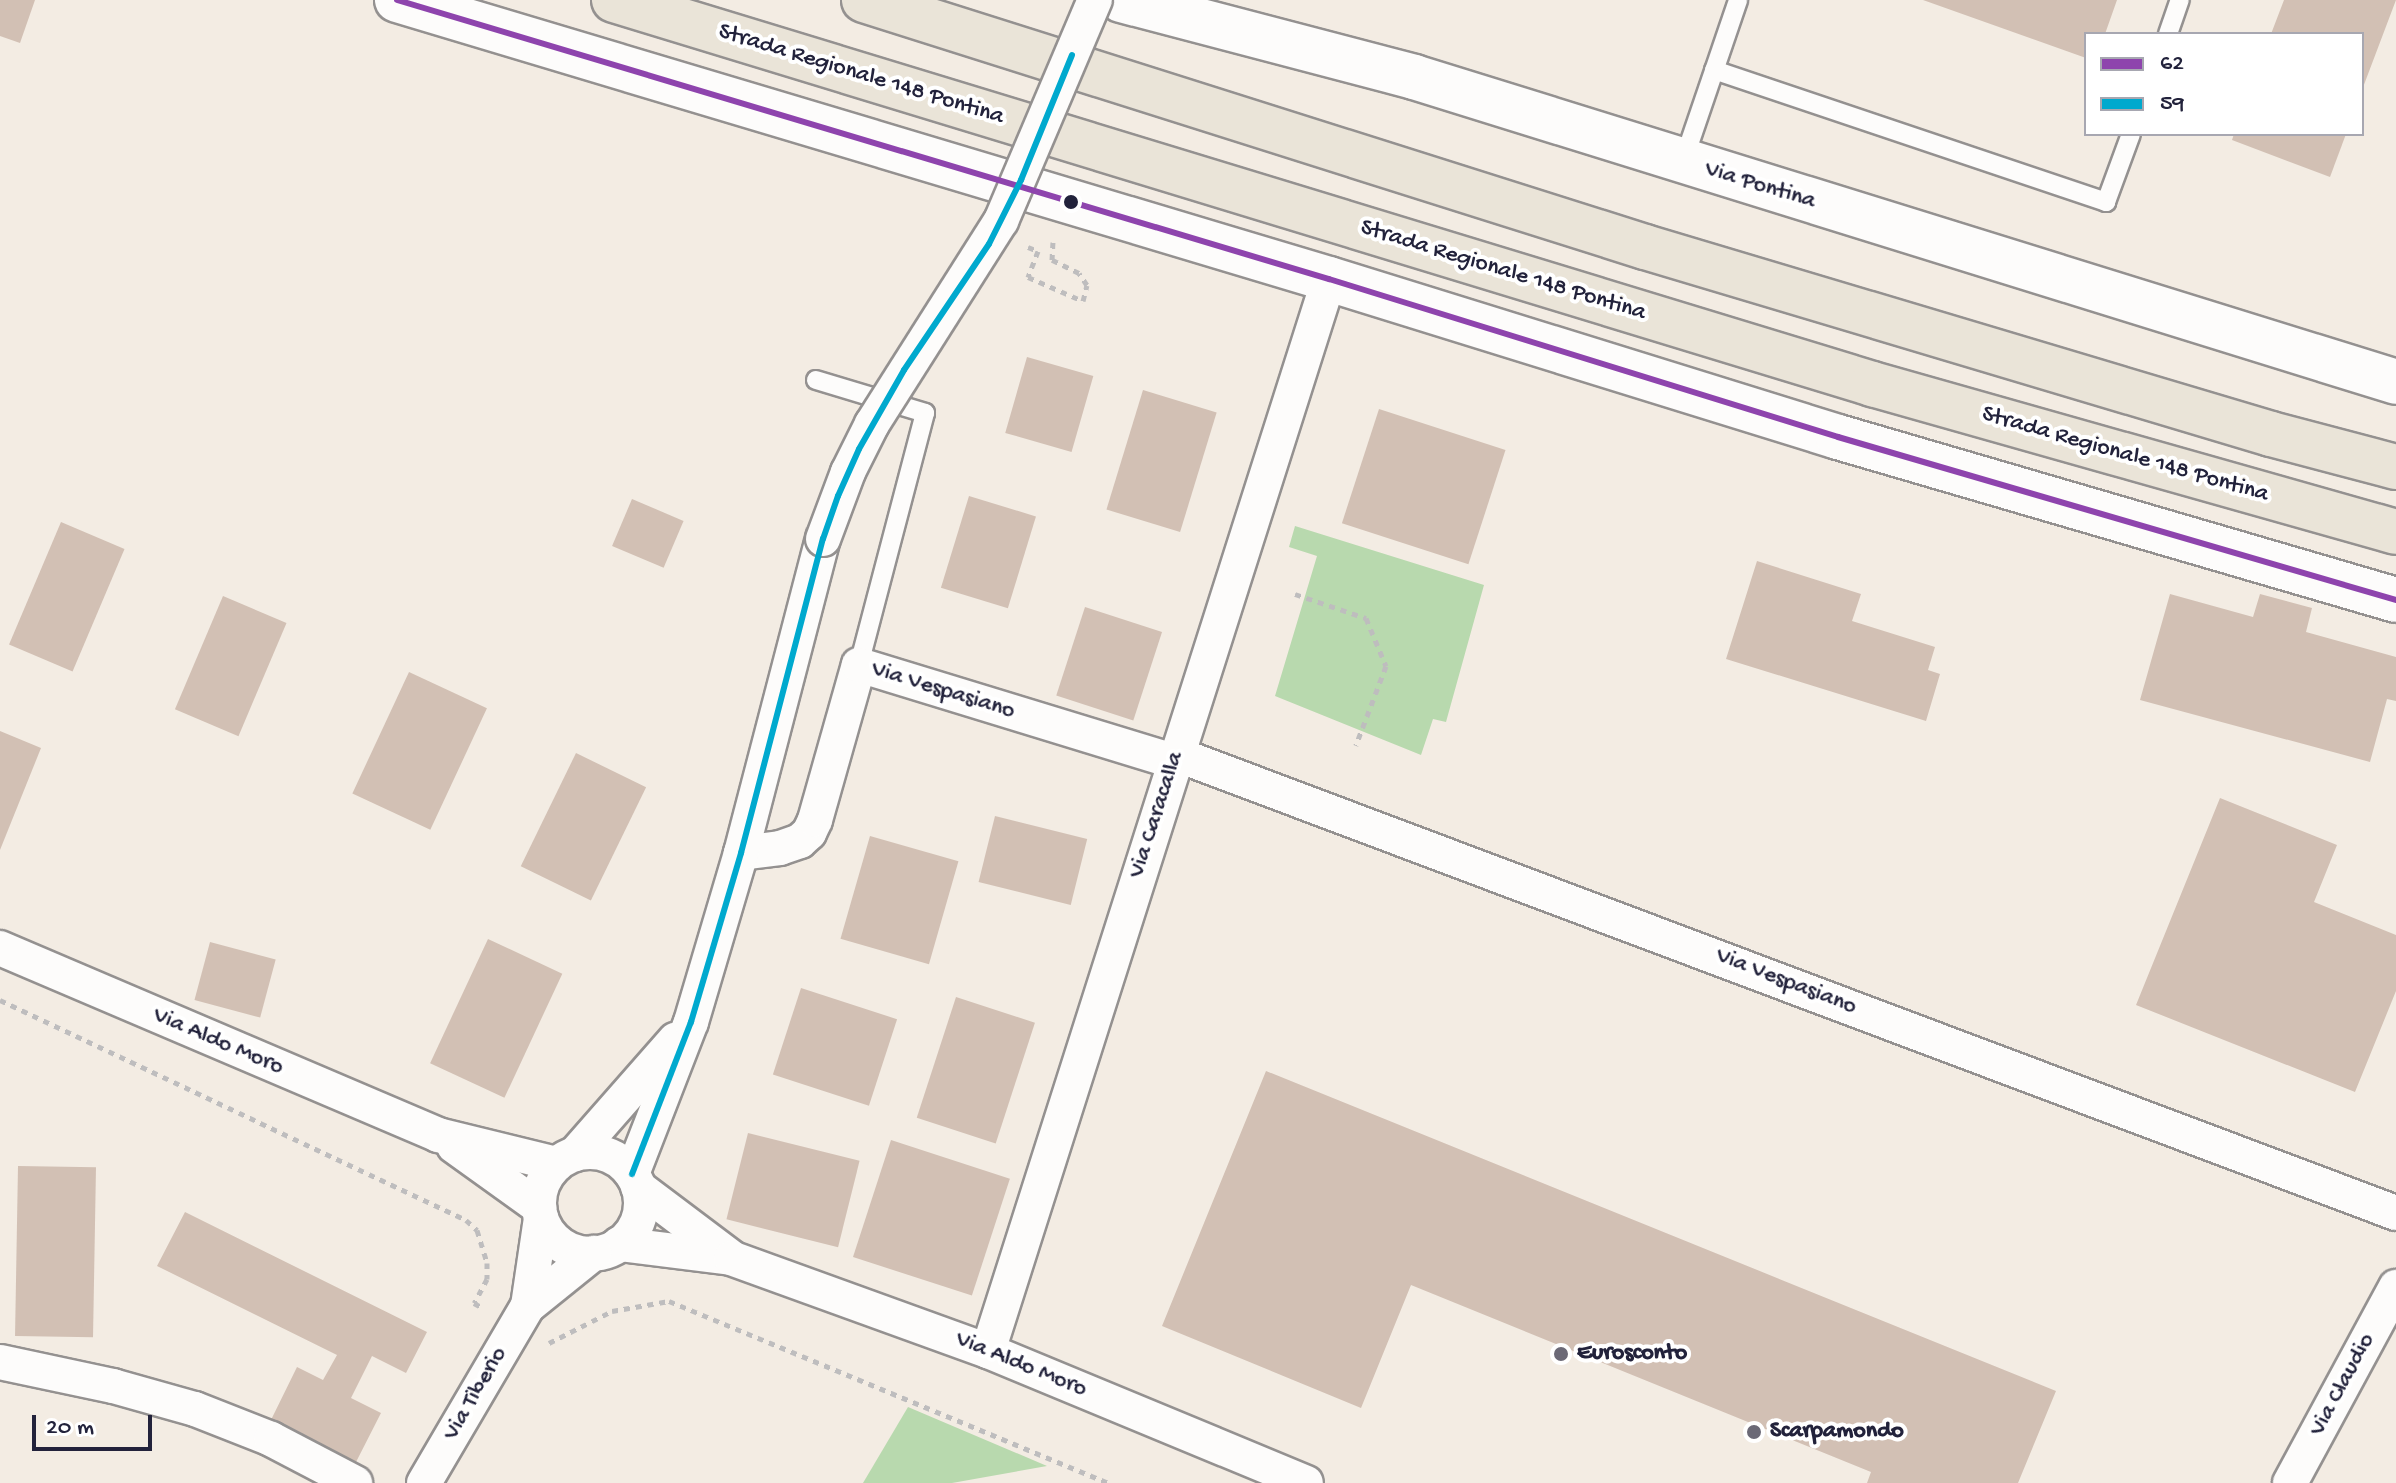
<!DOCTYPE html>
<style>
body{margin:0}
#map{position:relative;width:2396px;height:1483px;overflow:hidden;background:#f3ece3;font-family:"Gochi Hand",sans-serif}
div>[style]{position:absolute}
.green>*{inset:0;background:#b8d9ae}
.building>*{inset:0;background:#d2c0b4;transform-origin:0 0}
.path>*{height:5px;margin-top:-2.5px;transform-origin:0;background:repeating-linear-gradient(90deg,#bebdbe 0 6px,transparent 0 12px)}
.roads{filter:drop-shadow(2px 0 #949190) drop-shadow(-2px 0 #949190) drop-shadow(0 2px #949190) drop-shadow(0 -2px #949190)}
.service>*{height:18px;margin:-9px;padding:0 9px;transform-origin:9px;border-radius:9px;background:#fdfcfb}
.minor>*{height:34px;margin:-17px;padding:0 17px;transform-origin:17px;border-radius:17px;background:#fdfcfb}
.minor>.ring{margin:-17px;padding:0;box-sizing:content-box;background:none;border:34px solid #fdfcfb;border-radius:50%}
.tertiary>*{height:44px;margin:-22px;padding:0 22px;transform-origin:22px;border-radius:22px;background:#fdfcfb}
.trunk>*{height:44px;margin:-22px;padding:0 22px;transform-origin:22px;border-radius:22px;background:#eae4d8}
.bridges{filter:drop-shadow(2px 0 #949190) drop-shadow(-2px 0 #949190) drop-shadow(0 2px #949190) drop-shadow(0 -2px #949190)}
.minor-bridge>*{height:34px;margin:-17px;padding:0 17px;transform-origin:17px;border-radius:17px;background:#fdfcfb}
.bus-1>*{height:6px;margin:-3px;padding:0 3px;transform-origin:3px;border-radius:3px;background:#8e44ad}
.bus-2>*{height:6px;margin:-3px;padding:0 3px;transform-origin:3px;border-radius:3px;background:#00a9ce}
.dots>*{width:22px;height:22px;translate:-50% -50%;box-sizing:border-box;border:4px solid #fff;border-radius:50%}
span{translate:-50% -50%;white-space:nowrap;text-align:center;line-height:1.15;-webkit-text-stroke:8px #fff;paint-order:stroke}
.street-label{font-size:24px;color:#22223b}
.poi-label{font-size:24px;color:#22223b;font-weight:700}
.left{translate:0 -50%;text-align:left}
.legend{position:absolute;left:2084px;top:32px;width:280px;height:104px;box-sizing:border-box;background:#fff;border:2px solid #a7a7b1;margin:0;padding:10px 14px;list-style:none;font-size:24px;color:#22223b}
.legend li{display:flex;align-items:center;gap:16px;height:40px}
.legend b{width:40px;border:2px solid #a7a7b1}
.scale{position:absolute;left:32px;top:1415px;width:120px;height:36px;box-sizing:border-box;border:4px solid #22223b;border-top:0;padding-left:10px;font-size:24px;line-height:28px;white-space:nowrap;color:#22223b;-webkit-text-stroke:6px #fff;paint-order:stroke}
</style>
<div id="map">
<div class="green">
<div style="clip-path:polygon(1295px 526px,1484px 585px,1446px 722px,1433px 719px,1421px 755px,1275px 696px,1317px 556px,1289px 547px)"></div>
<div style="clip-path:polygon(908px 1407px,1047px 1466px,952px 1483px,863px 1483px)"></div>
</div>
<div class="building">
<div style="clip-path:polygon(0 0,35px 0,20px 43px,0 36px)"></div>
<div style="clip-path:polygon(1923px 0,2117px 0,2105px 34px,2086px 34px,2086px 58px)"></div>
<div style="clip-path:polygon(2284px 0,2396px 0,2362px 90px,2362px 34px,2271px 34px)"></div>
<div style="clip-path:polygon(2234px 134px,2346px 134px,2330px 177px,2232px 140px)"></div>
<div style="left:1027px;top:357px;width:69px;height:79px;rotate:16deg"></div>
<div style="left:1143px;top:390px;width:77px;height:125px;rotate:17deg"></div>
<div style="left:1379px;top:409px;width:133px;height:120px;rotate:18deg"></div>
<div style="left:969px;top:496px;width:70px;height:96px;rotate:17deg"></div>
<div style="left:632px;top:499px;width:56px;height:51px;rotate:23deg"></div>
<div style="left:61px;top:522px;width:69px;height:133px;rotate:23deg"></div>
<div style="clip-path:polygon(1757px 561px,1861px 594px,1852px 621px,1935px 647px,1928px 670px,1940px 674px,1926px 721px,1726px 659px)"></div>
<div style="clip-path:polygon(2170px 594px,2253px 617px,2260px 594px,2312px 608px,2306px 632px,2396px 657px,2396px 701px,2387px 699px,2370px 762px,2140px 700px)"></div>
<div style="left:223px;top:596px;width:69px;height:123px;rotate:23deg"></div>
<div style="left:1085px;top:607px;width:81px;height:93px;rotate:18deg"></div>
<div style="left:409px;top:672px;width:86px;height:134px;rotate:25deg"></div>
<div style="clip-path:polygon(0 731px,41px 748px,0 850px)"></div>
<div style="left:576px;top:753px;width:78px;height:126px;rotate:26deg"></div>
<div style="clip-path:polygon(2220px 798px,2337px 845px,2314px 902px,2396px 935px,2396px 991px,2355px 1092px,2136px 1005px)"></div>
<div style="left:995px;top:816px;width:95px;height:68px;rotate:14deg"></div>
<div style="left:870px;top:836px;width:92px;height:107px;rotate:16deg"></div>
<div style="left:488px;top:939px;width:82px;height:137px;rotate:25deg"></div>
<div style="left:210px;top:942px;width:68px;height:60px;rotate:15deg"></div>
<div style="left:801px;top:988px;width:101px;height:91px;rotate:18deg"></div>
<div style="left:956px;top:997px;width:83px;height:127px;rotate:18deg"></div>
<div style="clip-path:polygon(1266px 1071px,2056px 1391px,2018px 1483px,1867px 1483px,1871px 1472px,1411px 1285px,1361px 1408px,1162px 1326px)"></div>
<div style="left:748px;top:1133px;width:115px;height:89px;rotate:14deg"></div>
<div style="left:891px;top:1140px;width:125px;height:123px;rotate:18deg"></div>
<div style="left:18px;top:1166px;width:78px;height:170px;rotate:1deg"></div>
<div style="clip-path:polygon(185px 1212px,427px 1332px,406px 1373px,372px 1356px,351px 1398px,381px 1413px,354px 1466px,269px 1424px,297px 1367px,323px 1380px,337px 1355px,157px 1266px)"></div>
</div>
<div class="path">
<div style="left:1028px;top:247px;width:11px;rotate:22deg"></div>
<div style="left:1038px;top:251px;width:28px;rotate:111deg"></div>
<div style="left:1028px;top:277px;width:60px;rotate:23.6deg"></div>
<div style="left:1083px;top:301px;width:16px;rotate:-76deg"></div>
<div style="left:1087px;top:285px;width:14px;rotate:-124deg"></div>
<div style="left:1079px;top:273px;width:30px;rotate:-154deg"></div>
<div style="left:1052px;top:260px;width:18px;rotate:-87deg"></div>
<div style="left:1295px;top:594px;width:75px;rotate:18.7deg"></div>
<div style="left:1366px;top:618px;width:52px;rotate:67.4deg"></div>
<div style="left:1386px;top:666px;width:85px;rotate:110.8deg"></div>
<div style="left:0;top:1000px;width:515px;rotate:25.27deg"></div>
<div style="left:466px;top:1220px;width:15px;rotate:42deg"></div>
<div style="left:477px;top:1230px;width:34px;rotate:73deg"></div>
<div style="left:487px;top:1263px;width:16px;rotate:90deg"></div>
<div style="left:487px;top:1279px;width:27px;rotate:118deg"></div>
<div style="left:474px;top:1303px;width:10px;rotate:29deg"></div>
<div style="left:549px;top:1343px;width:71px;rotate:-26.9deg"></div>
<div style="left:612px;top:1311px;width:58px;rotate:-10deg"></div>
<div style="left:669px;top:1301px;width:476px;rotate:22.5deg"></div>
</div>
<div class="roads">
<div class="service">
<div style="left:2168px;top:34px;width:36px;rotate:-71deg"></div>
<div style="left:1714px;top:70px;width:414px;rotate:18.6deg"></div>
<div style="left:2106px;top:202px;width:72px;rotate:-69.8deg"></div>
<div style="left:1683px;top:162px;width:171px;rotate:-71.2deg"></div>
<div style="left:816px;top:380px;width:114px;rotate:16.8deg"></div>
<div style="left:925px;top:413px;width:260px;rotate:104.7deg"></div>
</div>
<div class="minor">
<div style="left:1176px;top:754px;width:1303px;rotate:20.62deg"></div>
<div style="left:741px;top:853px;width:39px;rotate:-7deg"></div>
<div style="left:780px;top:848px;width:21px;rotate:-19deg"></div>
<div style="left:800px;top:841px;width:12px;rotate:-42deg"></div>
<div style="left:809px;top:833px;width:14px;rotate:-65deg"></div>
<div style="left:815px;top:820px;width:161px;rotate:-74.2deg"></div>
<div style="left:859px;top:665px;width:328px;rotate:17deg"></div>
<div style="left:0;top:948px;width:476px;rotate:23.1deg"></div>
<div style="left:438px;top:1135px;width:122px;rotate:13.8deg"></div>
<div style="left:454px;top:1146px;width:105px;rotate:35.7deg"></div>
<div class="ring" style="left:539px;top:1152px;width:68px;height:68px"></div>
<div style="left:575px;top:1154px;width:152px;rotate:-48.7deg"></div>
<div style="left:632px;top:1174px;width:163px;rotate:-68.8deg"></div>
<div style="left:691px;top:1022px;width:176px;rotate:-73.5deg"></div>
<div style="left:741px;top:853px;width:325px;rotate:-75.4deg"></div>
<div style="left:638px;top:1187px;width:116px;rotate:37deg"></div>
<div style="left:619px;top:1244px;width:113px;rotate:7.1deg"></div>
<div style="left:731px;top:1258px;width:273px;rotate:19.9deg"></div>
<div style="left:988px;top:1351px;width:344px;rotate:22.5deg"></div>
<div style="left:528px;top:1306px;width:85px;rotate:-38.8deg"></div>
<div style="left:988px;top:1351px;width:1125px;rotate:-72.35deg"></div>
<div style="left:0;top:1362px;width:116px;rotate:12deg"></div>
<div style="left:113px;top:1386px;width:85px;rotate:15.7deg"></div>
<div style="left:195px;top:1409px;width:82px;rotate:21.5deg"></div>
<div style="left:271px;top:1439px;width:95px;rotate:27.6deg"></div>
<div style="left:424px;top:1483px;width:205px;rotate:-59.6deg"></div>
<div style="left:528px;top:1306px;width:89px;rotate:-81.6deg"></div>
<div style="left:2290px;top:1483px;width:223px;rotate:-61.6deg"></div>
</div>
<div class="tertiary">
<div style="left:397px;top:0;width:973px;rotate:16.67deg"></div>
<div style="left:1329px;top:279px;width:533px;rotate:17.24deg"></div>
<div style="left:1838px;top:437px;width:581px;rotate:16.28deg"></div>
<div style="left:1121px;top:0;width:303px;rotate:14.7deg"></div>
<div style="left:1414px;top:77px;width:1028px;rotate:17.25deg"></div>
</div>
<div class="trunk">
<div style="left:614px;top:0;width:1315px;rotate:16.97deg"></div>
<div style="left:1872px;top:384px;width:544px;rotate:15.77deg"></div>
<div style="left:864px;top:0;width:819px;rotate:17.55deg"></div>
<div style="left:1645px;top:247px;width:653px;rotate:16.63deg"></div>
<div style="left:2271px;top:434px;width:129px;rotate:14.8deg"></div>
</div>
</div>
<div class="bridges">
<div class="minor-bridge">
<div style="left:823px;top:539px;width:72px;rotate:-69.5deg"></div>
<div style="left:848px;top:472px;width:54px;rotate:-63.4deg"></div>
<div style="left:872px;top:424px;width:241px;rotate:-57.6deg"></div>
<div style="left:1001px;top:221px;width:240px;rotate:-67deg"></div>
</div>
</div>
<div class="bus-1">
<div style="left:397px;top:0;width:973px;rotate:16.67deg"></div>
<div style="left:1329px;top:279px;width:533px;rotate:17.24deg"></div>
<div style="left:1838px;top:437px;width:581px;rotate:16.28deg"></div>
</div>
<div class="bus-2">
<div style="left:632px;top:1174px;width:163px;rotate:-68.8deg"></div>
<div style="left:691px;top:1022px;width:176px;rotate:-73.5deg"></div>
<div style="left:741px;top:853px;width:325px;rotate:-75.4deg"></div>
<div style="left:823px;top:539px;width:46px;rotate:-70.8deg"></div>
<div style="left:838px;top:496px;width:51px;rotate:-65.9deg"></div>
<div style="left:859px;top:449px;width:91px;rotate:-60.3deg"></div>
<div style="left:904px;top:370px;width:152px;rotate:-56deg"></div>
<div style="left:989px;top:244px;width:72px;rotate:-63.4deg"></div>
<div style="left:1021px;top:180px;width:135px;rotate:-67.8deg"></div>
</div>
<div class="dots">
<div style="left:1071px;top:202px;background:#22223b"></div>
<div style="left:1561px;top:1354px;background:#6b6976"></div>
<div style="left:1754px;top:1432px;background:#6b6976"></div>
</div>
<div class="street-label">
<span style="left:861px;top:75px;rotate:17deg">Strada Regionale 148 Pontina</span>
<span style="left:1760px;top:186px;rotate:17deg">Via Pontina</span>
<span style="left:1503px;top:271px;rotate:17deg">Strada Regionale 148 Pontina</span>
<span style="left:2125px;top:455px;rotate:16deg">Strada Regionale 148 Pontina</span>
<span style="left:943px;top:691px;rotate:17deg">Via Vespasiano</span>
<span style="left:1157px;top:815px;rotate:-72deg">Via Caracalla</span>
<span style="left:1786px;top:982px;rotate:21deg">Via Vespasiano</span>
<span style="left:218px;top:1042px;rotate:23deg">Via Aldo Moro</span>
<span style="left:1021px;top:1365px;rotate:22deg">Via Aldo Moro</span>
<span style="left:2343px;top:1385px;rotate:-62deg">Via Claudio</span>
<span style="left:476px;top:1394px;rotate:-60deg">Via Tiberio</span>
</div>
<div class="poi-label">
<span class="left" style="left:1577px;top:1354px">Eurosconto</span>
<span class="left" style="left:1770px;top:1432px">Scarpamondo</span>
</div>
<ul class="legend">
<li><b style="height:10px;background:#8e44ad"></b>62</li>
<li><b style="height:10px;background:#00a9ce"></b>59</li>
</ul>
<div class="scale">20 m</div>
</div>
